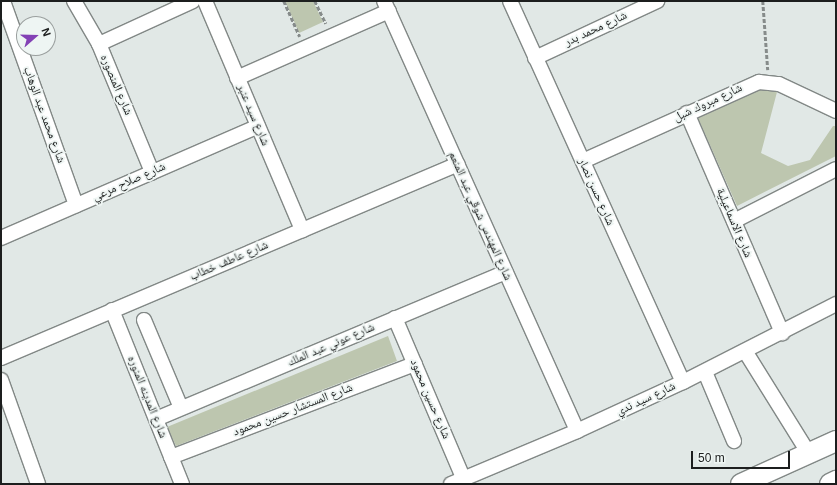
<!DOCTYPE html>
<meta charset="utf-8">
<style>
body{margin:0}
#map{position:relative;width:837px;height:485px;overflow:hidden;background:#e1e8e6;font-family:Helvetica,"Noto Naskh Arabic",sans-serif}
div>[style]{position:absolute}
.green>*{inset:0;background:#bdc6af}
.path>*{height:2.5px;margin-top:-1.25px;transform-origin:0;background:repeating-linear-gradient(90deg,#868b8a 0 4px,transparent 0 6px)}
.roads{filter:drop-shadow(1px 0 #828886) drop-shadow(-1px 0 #828886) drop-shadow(0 1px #828886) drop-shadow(0 -1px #828886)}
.minor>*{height:14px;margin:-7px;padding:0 7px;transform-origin:7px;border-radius:7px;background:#fff}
.highway>*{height:20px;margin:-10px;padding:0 10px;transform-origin:10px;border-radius:10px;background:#fff}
span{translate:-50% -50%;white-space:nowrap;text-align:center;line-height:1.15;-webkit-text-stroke:3.5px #eef5f3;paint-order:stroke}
.street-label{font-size:12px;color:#1c1e1e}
.frame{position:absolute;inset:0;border:2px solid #1c1e1e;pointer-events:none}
.north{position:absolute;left:16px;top:16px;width:40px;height:40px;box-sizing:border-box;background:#eef5f3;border:1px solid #9a9f9e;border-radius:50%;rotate:70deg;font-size:11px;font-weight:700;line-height:16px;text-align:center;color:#1c1e1e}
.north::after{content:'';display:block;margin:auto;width:14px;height:18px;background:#8341b5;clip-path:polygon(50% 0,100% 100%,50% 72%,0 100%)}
.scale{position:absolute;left:691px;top:451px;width:99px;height:18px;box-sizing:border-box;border:2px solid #1c1e1e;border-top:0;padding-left:5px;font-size:12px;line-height:14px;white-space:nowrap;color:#1c1e1e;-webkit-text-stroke:3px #eef5f3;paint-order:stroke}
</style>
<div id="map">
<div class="green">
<div style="clip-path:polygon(285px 1px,313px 1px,323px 22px,299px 33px)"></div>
<div style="clip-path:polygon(759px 90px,777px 92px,761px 153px,788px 166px,810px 160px,833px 126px,836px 126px,836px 156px,737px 206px,698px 118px)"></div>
<div style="clip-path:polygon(388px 336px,397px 361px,176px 446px,167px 427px)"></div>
</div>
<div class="path">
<div style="left:284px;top:1px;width:39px;rotate:66deg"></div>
<div style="left:315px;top:1px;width:25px;rotate:64deg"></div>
<div style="left:763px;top:1px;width:69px;rotate:85.9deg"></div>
</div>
<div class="roads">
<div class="minor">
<div style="left:3px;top:1px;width:217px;rotate:70.3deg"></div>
<div style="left:74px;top:1px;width:50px;rotate:59.8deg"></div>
<div style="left:99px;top:44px;width:139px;rotate:67.5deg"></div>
<div style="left:205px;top:1px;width:249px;rotate:67deg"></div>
<div style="left:384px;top:1px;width:471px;rotate:65.8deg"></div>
<div style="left:510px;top:1px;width:418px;rotate:65.6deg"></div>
<div style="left:99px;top:44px;width:103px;rotate:-24.6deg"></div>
<div style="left:535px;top:58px;width:135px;rotate:-25deg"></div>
<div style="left:237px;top:78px;width:166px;rotate:-23.8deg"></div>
<div style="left:687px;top:113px;width:240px;rotate:66.6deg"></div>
<div style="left:583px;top:161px;width:193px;rotate:-24.2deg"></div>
<div style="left:759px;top:82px;width:20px;rotate:6deg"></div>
<div style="left:779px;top:84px;width:63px;rotate:25.3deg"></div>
<div style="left:734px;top:221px;width:114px;rotate:-27deg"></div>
<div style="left:1px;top:238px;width:280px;rotate:-23.5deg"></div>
<div style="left:112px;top:310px;width:188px;rotate:68.1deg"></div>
<div style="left:395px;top:318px;width:176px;rotate:66.9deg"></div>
<div style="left:144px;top:320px;width:95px;rotate:67.2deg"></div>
<div style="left:745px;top:351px;width:121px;rotate:58.1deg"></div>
<div style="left:1px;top:358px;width:496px;rotate:-23deg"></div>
<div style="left:705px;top:372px;width:75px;rotate:67.2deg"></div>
<div style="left:1px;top:380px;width:110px;rotate:70.4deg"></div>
<div style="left:156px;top:419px;width:379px;rotate:-22.8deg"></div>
<div style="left:171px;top:457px;width:261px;rotate:-20.9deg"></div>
<div style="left:451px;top:484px;width:137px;rotate:-22.8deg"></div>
<div style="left:577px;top:431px;width:117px;rotate:-24.8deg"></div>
<div style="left:683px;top:382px;width:172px;rotate:-27deg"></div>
</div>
<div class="highway">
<div style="left:741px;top:484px;width:104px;rotate:-24.4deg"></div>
<div style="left:830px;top:484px;width:7px;rotate:-27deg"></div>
</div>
</div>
<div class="street-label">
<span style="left:596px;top:29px;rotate:-25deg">شارع محمد بدر</span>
<span style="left:116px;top:85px;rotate:67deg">شارع المنصوره</span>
<span style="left:708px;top:103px;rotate:-25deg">شارع مبروك شبل</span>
<span style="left:44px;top:115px;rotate:70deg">شارع محمد عبد الوهاب</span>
<span style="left:253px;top:115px;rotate:67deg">شارع سيد عنبر</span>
<span style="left:129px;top:182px;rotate:-24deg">شارع صلاح مرعي</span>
<span style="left:596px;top:192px;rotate:66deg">شارع حسن نصار</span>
<span style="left:480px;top:216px;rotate:66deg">شارع المهندس شوقي عبد المنعم</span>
<span style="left:734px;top:223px;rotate:67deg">شارع الاسماعيلية</span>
<span style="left:229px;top:261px;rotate:-23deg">شارع عاطف خطاب</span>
<span style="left:331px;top:345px;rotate:-23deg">شارع عوني عبد الملك</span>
<span style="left:147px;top:397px;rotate:68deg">شارع المدينه المنوره</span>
<span style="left:430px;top:399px;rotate:67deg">شارع حسين محمود</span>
<span style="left:646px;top:399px;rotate:-25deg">شارع سيد ندي</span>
<span style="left:293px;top:410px;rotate:-21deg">شارع المستشار حسين محمود</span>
</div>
<div class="frame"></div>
<div class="north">N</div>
<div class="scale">50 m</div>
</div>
